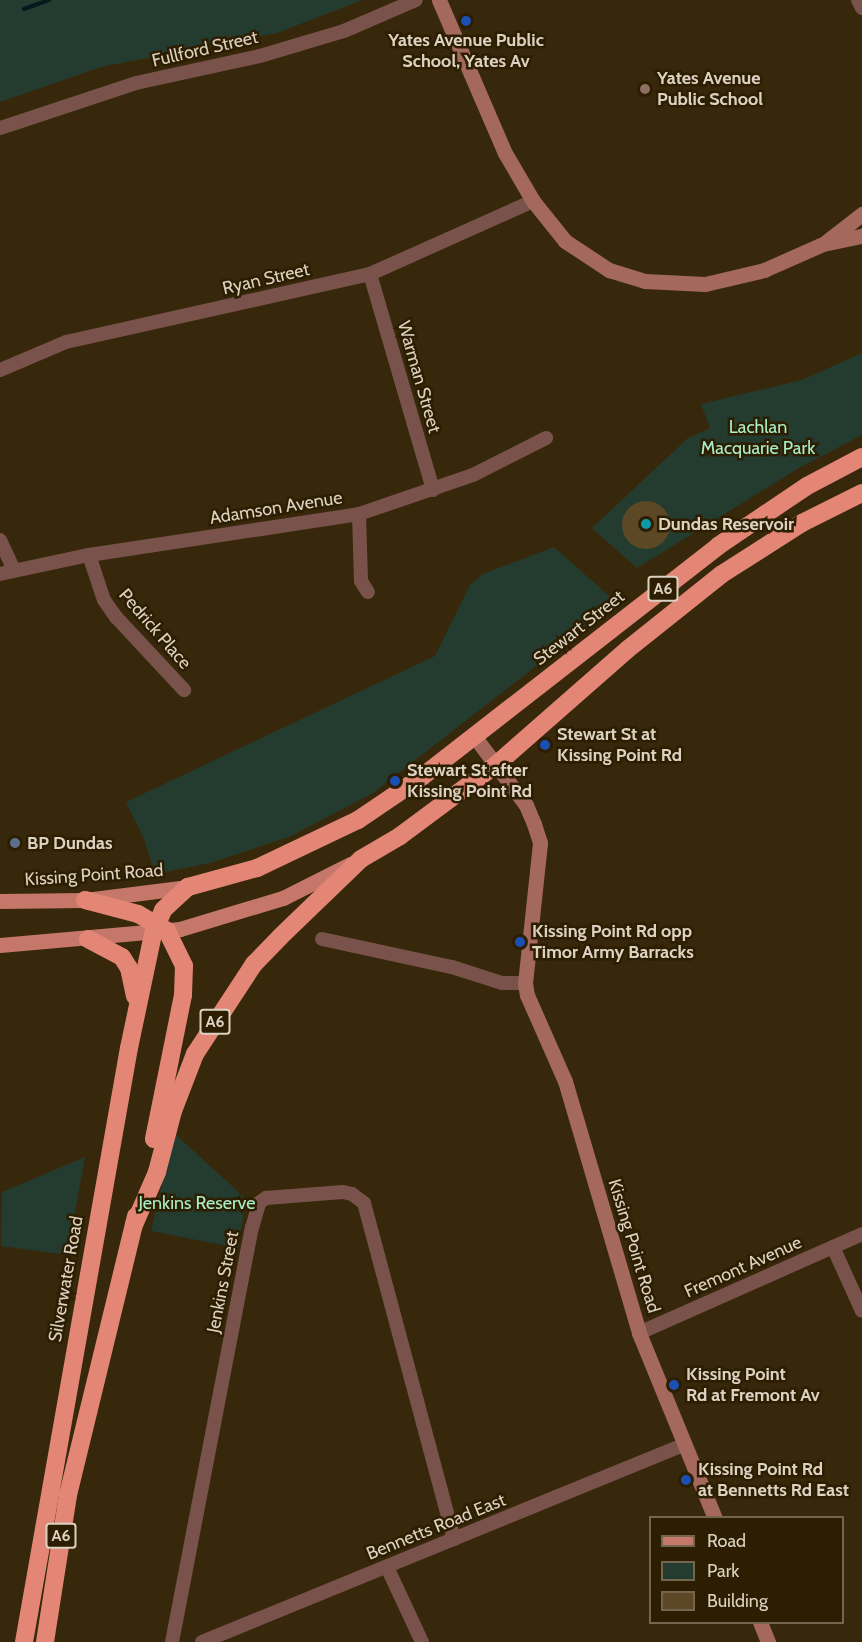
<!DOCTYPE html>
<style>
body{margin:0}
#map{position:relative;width:862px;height:1642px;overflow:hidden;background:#37280b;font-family:Cabin,sans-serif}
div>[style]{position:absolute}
.green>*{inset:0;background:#243c2f}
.stream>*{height:4px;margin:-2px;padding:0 2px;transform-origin:2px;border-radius:2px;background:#001a1d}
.building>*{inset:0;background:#5c4825}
.round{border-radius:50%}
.street>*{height:14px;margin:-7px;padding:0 7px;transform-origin:7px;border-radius:7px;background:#79534b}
.secondary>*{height:15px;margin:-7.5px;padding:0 7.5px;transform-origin:7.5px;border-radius:7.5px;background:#a4685d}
.primary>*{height:15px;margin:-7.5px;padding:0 7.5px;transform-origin:7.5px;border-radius:7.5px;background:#c5786a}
.highway>*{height:18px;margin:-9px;padding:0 9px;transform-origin:9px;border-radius:9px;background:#e38675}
.dots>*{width:16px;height:16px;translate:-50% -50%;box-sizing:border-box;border:3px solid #2d1e02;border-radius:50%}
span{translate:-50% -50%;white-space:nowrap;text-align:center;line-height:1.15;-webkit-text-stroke:5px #2d1e02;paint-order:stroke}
.shield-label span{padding:2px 4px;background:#2d1e02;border:2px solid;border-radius:4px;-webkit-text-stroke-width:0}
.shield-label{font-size:16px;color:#dcd2c2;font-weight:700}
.poi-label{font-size:18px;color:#dcd2c2;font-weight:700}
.left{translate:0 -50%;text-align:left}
.street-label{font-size:18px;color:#dcd2c2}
.park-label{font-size:18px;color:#a9eec8}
.legend{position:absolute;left:649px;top:1516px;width:195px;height:108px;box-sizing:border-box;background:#2d1e02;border:2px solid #73664f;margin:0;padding:8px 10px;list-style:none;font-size:18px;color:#dcd2c2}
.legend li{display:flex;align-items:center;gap:12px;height:30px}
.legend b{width:30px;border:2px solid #73664f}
</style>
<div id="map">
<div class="green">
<div style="clip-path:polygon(0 0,362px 0,277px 33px,101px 67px,0 102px)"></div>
<div style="clip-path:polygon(862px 353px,862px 435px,799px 468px,637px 568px,592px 528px,688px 438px,710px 428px,701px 404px,802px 380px)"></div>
<div style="clip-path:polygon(554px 547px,617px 603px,373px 793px,291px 836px,210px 863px,155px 874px,144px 839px,126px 802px,435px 656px,470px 585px,483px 574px)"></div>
<div style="clip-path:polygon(174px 1133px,246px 1199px,238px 1248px,151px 1231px)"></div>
<div style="clip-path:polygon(85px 1157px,67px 1255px,1px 1246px,2px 1192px)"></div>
</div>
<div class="stream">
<div style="left:24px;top:9px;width:27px;rotate:-20deg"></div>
</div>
<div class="building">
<div class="round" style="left:622px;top:501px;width:48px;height:48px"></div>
</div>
<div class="street">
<div style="left:858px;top:0;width:9px;rotate:63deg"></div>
<div style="left:0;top:128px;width:143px;rotate:-18.3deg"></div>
<div style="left:136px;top:83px;width:127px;rotate:-12.3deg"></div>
<div style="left:260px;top:56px;width:88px;rotate:-16.6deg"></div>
<div style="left:344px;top:31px;width:78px;rotate:-23.3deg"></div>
<div style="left:370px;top:274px;width:225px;rotate:73.7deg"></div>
<div style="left:0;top:370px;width:72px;rotate:-23deg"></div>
<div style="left:66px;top:342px;width:312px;rotate:-12.6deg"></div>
<div style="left:370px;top:274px;width:179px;rotate:-24.1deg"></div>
<div style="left:359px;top:514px;width:67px;rotate:88.3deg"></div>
<div style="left:361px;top:581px;width:13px;rotate:58deg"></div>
<div style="left:0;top:540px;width:31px;rotate:65deg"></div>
<div style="left:89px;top:555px;width:47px;rotate:71.6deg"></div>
<div style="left:104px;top:600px;width:21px;rotate:55deg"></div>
<div style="left:116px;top:617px;width:100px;rotate:47deg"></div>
<div style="left:0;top:574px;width:91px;rotate:-12.1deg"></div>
<div style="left:89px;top:555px;width:273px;rotate:-8.6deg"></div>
<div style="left:359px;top:514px;width:120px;rotate:-18.9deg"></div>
<div style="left:473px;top:475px;width:82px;rotate:-26.9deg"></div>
<div style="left:322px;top:939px;width:133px;rotate:12.2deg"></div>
<div style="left:452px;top:967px;width:52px;rotate:17.7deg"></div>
<div style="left:502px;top:983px;width:23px"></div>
<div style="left:833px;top:1247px;width:70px;rotate:65.6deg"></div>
<div style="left:639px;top:1333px;width:244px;rotate:-23.9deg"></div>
<div style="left:387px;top:1567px;width:83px;rotate:65deg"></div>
<div style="left:172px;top:1642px;width:422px;rotate:-79.1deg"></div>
<div style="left:252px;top:1228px;width:26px;rotate:-74deg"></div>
<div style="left:259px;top:1203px;width:9px;rotate:-36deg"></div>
<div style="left:266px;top:1198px;width:77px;rotate:-4.5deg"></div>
<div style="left:343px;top:1192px;width:9px;rotate:13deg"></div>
<div style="left:352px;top:1194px;width:15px;rotate:37deg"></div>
<div style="left:364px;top:1203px;width:348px;rotate:75deg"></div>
<div style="left:202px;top:1642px;width:520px;rotate:-22.27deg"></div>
</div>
<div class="secondary">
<div style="left:439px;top:0;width:167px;rotate:66.7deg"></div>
<div style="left:505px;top:153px;width:56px;rotate:59.7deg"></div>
<div style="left:533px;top:201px;width:51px;rotate:51.3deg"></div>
<div style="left:565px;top:241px;width:53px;rotate:33.4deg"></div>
<div style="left:609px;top:270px;width:38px;rotate:17deg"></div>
<div style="left:645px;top:281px;width:60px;rotate:2.9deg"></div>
<div style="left:705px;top:284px;width:61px;rotate:-13.3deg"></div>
<div style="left:764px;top:270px;width:64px;rotate:-23.8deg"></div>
<div style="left:823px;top:244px;width:40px;rotate:-12deg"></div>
<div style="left:826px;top:242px;width:46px;rotate:-37.9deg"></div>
<div style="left:474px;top:736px;width:86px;rotate:53deg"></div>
<div style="left:526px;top:805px;width:21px;rotate:67deg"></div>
<div style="left:534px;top:824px;width:20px;rotate:72deg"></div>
<div style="left:540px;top:843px;width:141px;rotate:96.1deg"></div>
<div style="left:525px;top:983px;width:12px;rotate:81deg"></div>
<div style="left:527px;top:995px;width:94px;rotate:66.2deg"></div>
<div style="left:565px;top:1081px;width:263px;rotate:73.6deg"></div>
<div style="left:639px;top:1333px;width:200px;rotate:67.7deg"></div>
<div style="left:760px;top:1622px;width:22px;rotate:68deg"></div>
</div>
<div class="primary">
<div style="left:0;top:901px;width:85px;rotate:-0.7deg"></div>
<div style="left:85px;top:900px;width:104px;rotate:-7.2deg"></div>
<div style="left:0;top:945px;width:181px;rotate:-5.1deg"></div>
<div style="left:180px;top:929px;width:108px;rotate:-16.8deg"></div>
<div style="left:283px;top:898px;width:75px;rotate:-26.9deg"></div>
</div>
<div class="highway">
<div style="left:85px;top:900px;width:55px;rotate:14.8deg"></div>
<div style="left:138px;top:914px;width:34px;rotate:30deg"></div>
<div style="left:167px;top:931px;width:39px;rotate:64deg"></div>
<div style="left:184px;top:966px;width:29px;rotate:92deg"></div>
<div style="left:183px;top:995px;width:147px;rotate:101.4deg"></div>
<div style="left:88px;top:939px;width:38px;rotate:28deg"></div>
<div style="left:122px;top:957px;width:13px;rotate:58deg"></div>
<div style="left:129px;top:968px;width:29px;rotate:78deg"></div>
<div style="left:134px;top:1225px;width:58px;rotate:-66.5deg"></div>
<div style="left:157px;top:1172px;width:63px;rotate:-75.3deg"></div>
<div style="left:173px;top:1111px;width:61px;rotate:-68.9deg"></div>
<div style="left:195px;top:1054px;width:108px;rotate:-56.8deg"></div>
<div style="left:254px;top:964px;width:37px;rotate:-46deg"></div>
<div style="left:280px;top:937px;width:112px;rotate:-43.9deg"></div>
<div style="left:361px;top:859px;width:45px;rotate:-30.5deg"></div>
<div style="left:400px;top:836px;width:121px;rotate:-36.6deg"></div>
<div style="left:497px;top:764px;width:174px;rotate:-41.3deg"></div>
<div style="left:628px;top:649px;width:120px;rotate:-38.6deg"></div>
<div style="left:722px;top:574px;width:95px;rotate:-32.5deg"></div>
<div style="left:802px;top:523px;width:67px;rotate:-26.6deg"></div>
<div style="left:24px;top:1642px;width:603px;rotate:-79.98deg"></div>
<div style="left:129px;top:1048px;width:116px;rotate:-78.1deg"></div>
<div style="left:153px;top:934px;width:26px;rotate:-67deg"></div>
<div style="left:163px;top:910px;width:34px;rotate:-43deg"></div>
<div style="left:188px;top:887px;width:72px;rotate:-15.4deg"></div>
<div style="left:257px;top:868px;width:112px;rotate:-25.4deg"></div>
<div style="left:358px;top:820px;width:78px;rotate:-34.1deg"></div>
<div style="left:423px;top:776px;width:374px;rotate:-37.9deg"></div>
<div style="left:718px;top:546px;width:107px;rotate:-34deg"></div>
<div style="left:807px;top:486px;width:62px;rotate:-27.8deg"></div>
<div style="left:45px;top:1642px;width:149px;rotate:-81.1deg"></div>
<div style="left:68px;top:1495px;width:287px;rotate:-76.3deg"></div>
</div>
<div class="dots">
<div style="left:466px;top:21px;background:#1a4fb4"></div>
<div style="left:645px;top:89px;background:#8d6e63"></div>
<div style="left:646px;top:524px;background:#0f9aa8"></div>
<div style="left:545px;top:745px;background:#1a4fb4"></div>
<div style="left:395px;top:781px;background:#1a4fb4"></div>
<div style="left:15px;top:843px;background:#5c6f8a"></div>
<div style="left:520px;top:942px;background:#1a4fb4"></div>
<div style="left:674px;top:1385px;background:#1a4fb4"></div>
<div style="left:686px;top:1480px;background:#1a4fb4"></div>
</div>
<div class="shield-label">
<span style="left:663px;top:589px">A6</span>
<span style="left:215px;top:1022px">A6</span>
<span style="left:61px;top:1536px">A6</span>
</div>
<div class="poi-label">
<span style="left:466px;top:51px">Yates Avenue Public<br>School, Yates Av</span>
<span class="left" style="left:657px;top:89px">Yates Avenue<br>Public School</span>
<span class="left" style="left:658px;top:524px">Dundas Reservoir</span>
<span class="left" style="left:557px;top:745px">Stewart St at<br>Kissing Point Rd</span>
<span class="left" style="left:407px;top:781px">Stewart St after<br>Kissing Point Rd</span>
<span class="left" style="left:27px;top:843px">BP Dundas</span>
<span class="left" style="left:532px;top:942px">Kissing Point Rd opp<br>Timor Army Barracks</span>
<span class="left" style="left:686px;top:1385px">Kissing Point<br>Rd at Fremont Av</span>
<span class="left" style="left:698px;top:1480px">Kissing Point Rd<br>at Bennetts Rd East</span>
</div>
<div class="street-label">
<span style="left:205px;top:49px;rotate:-13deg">Fullford Street</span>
<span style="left:266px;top:279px;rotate:-13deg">Ryan Street</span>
<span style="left:419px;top:377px;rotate:74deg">Warman Street</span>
<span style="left:276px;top:508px;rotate:-9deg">Adamson Avenue</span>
<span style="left:579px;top:628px;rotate:-38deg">Stewart Street</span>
<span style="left:155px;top:629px;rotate:49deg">Pedrick Place</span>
<span style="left:94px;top:875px;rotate:-4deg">Kissing Point Road</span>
<span style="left:634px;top:1246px;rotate:73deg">Kissing Point Road</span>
<span style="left:743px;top:1267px;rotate:-24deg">Fremont Avenue</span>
<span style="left:66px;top:1279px;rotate:-80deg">Silverwater Road</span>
<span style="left:223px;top:1282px;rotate:-79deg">Jenkins Street</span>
<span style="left:436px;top:1527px;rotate:-22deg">Bennetts Road East</span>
</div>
<div class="park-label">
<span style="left:758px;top:438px">Lachlan<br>Macquarie Park</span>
<span style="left:197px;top:1203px">Jenkins Reserve</span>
</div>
<ul class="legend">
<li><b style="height:8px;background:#c5786a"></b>Road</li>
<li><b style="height:16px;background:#243c2f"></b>Park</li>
<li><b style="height:16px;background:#5c4825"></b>Building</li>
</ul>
</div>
